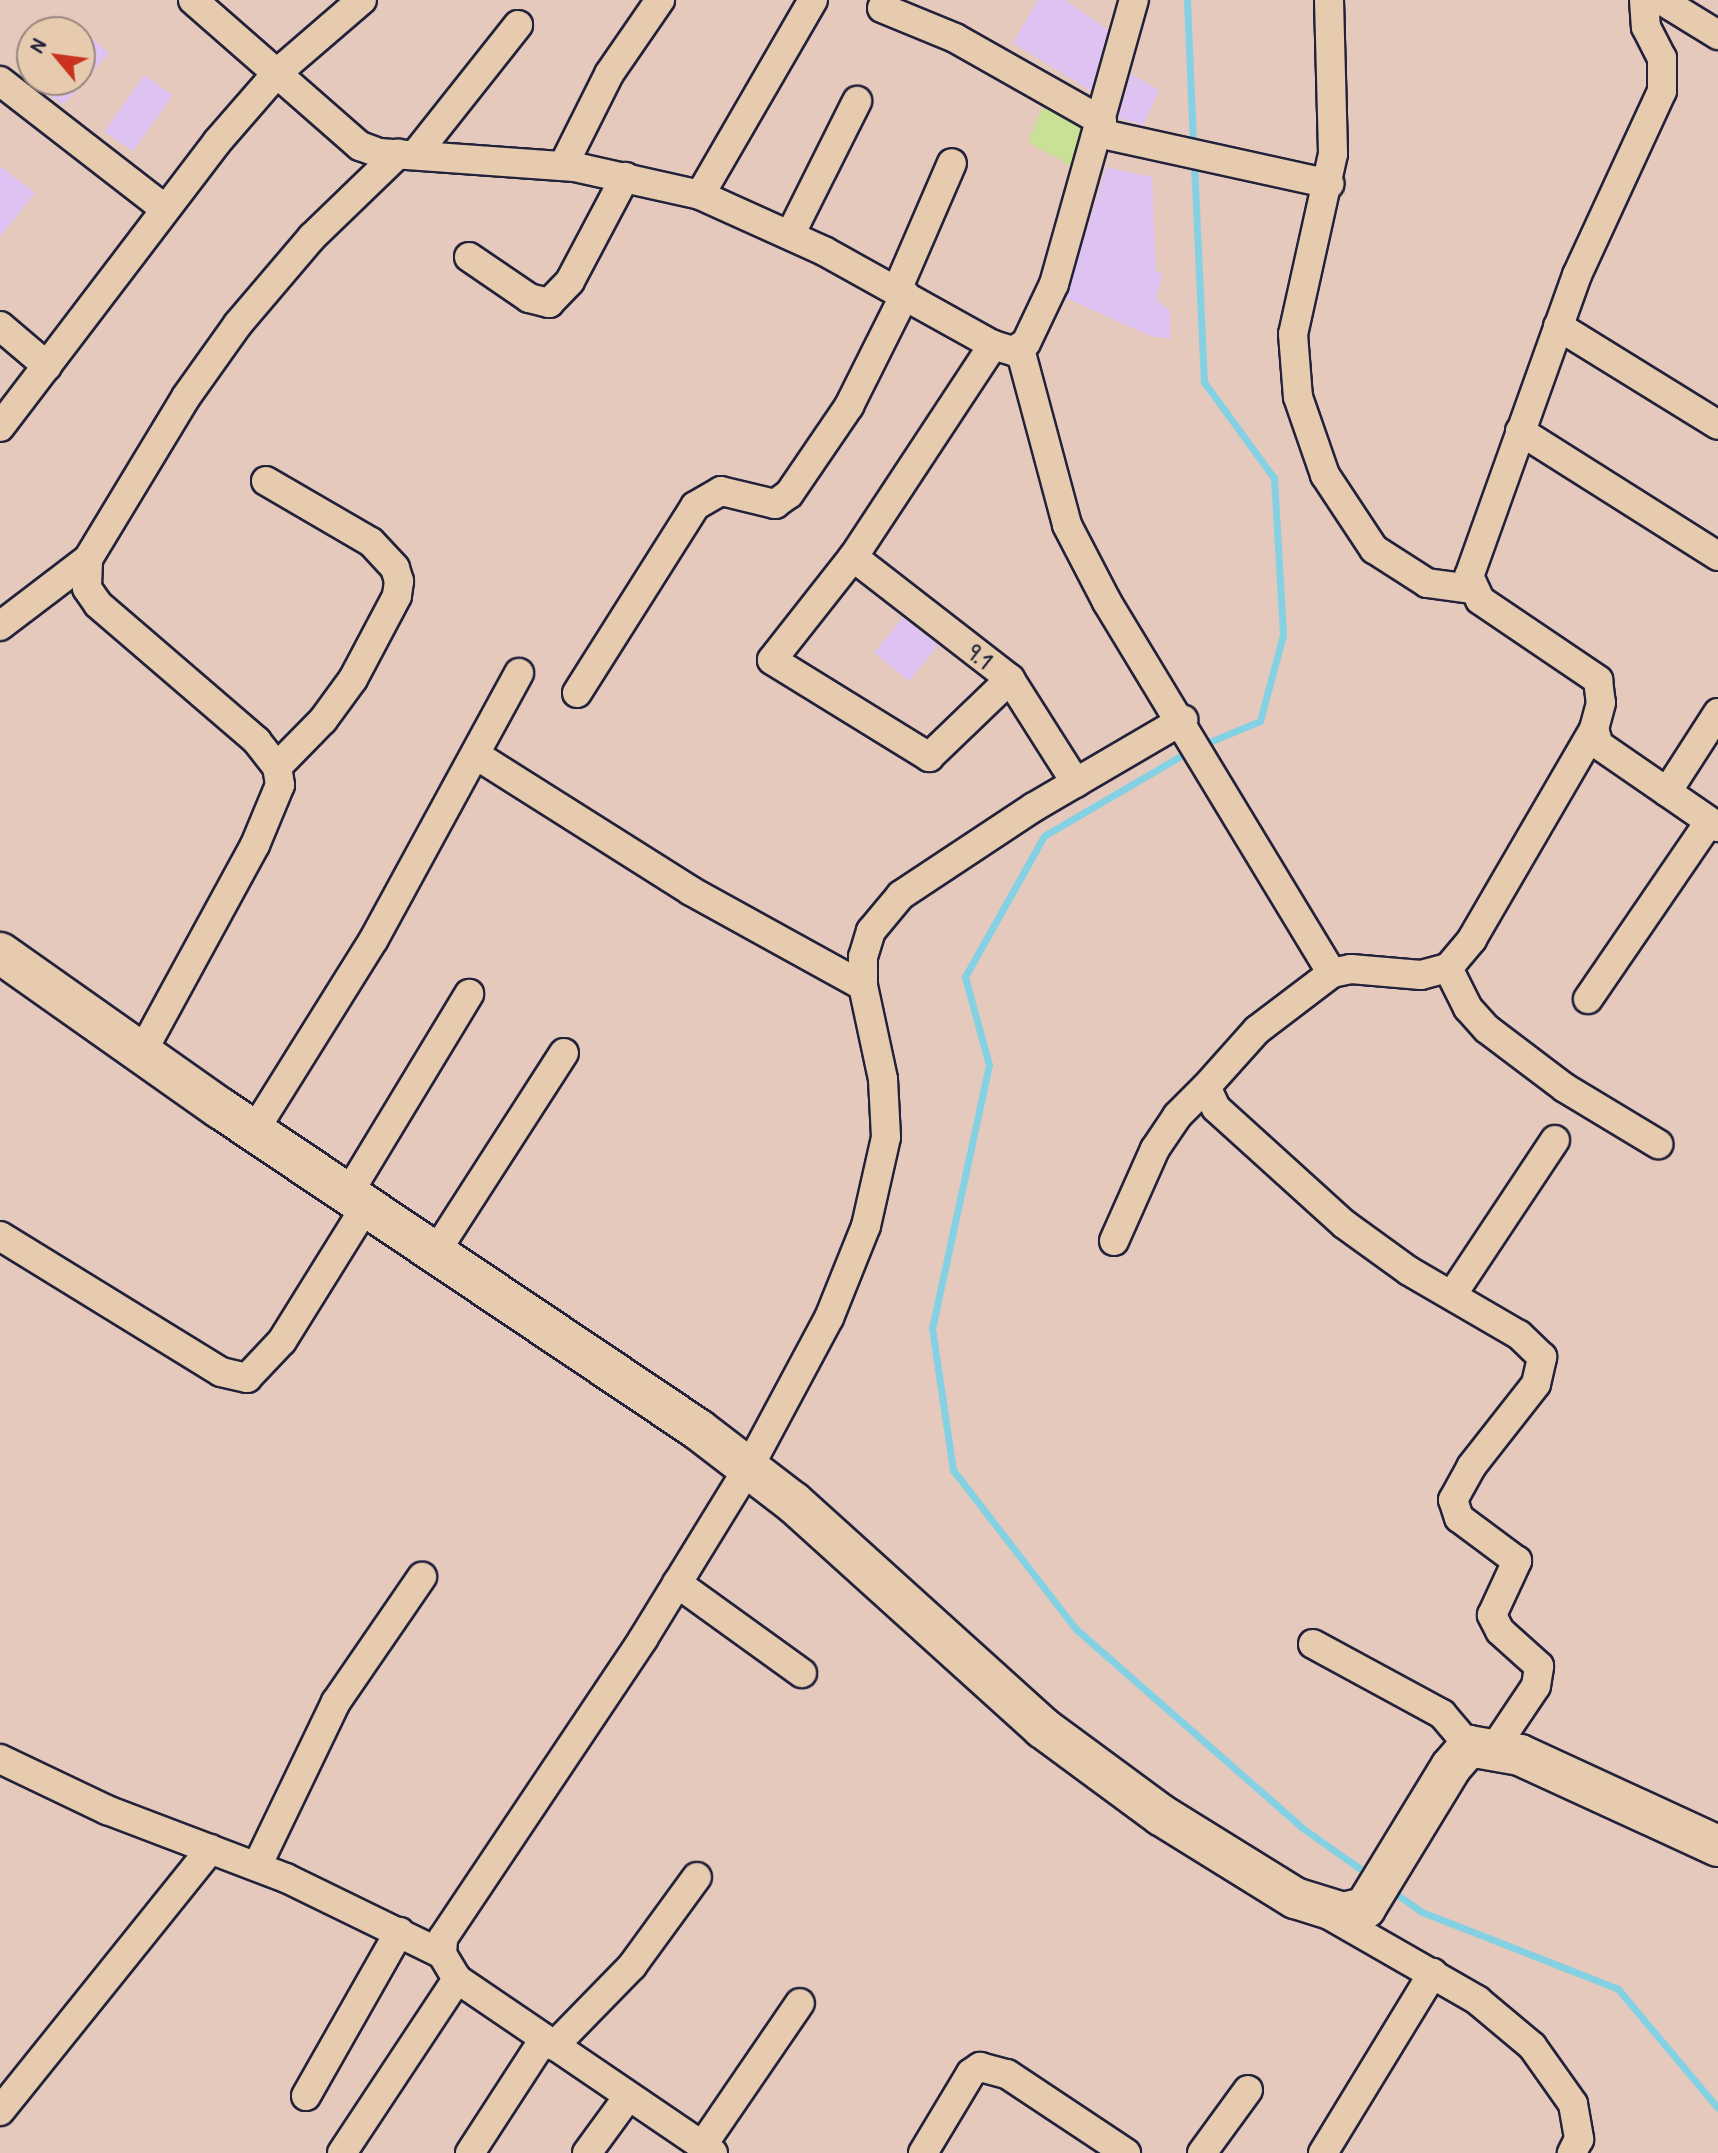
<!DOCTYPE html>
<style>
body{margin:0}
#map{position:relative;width:1718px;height:2153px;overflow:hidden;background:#e5c9bc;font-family:"Patrick Hand",sans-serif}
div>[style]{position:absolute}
.green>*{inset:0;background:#c9e197}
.stream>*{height:7px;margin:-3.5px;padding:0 3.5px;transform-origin:3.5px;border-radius:3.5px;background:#84d1e3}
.building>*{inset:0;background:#dec3f2;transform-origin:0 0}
.roads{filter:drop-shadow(2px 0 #22223b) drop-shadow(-2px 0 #22223b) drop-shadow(0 2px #22223b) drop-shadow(0 -2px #22223b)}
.minor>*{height:28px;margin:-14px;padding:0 14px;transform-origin:14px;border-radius:14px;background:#e7cbae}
.secondary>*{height:40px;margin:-20px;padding:0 20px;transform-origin:20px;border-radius:20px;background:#e7cbae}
span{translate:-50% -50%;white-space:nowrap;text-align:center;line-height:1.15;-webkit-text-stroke:8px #e7cbae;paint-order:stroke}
.street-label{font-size:26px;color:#22223b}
.north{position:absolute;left:16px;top:16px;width:80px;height:80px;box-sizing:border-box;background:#e7cbae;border:2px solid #988780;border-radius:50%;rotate:299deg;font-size:22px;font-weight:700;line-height:32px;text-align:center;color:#22223b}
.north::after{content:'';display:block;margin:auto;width:28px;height:36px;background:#c8321e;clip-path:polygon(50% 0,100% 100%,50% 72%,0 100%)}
</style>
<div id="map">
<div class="green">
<div style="clip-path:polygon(1049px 93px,1088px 113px,1082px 172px,1028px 142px)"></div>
</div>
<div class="stream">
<div style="left:1187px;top:0;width:146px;rotate:87.6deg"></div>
<div style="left:1194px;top:163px;width:219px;rotate:87.4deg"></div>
<div style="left:1204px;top:382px;width:119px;rotate:53.9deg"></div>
<div style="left:1274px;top:478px;width:157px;rotate:86.7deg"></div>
<div style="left:1283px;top:635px;width:89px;rotate:105deg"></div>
<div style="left:1260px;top:721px;width:63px;rotate:157.5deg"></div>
<div style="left:1191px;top:750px;width:170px;rotate:149.7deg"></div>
<div style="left:1044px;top:836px;width:162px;rotate:119.3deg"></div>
<div style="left:965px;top:977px;width:91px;rotate:74.7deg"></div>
<div style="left:989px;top:1065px;width:269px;rotate:102.2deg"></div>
<div style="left:932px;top:1328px;width:144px;rotate:81.6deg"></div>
<div style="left:953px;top:1470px;width:201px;rotate:52.3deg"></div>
<div style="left:1076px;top:1629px;width:300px;rotate:41.3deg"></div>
<div style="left:1301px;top:1827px;width:83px;rotate:35.2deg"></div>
<div style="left:1389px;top:1889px;width:40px;rotate:34.9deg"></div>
<div style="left:1422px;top:1912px;width:211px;rotate:21.4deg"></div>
<div style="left:1618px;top:1989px;width:155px;rotate:50deg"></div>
</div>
<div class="building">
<div style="clip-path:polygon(1038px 0,1065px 0,1108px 30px,1091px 91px,1013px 43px)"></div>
<div style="clip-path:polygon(80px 28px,109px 53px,63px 105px,30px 80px,80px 80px)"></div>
<div style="clip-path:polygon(1131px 74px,1159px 90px,1143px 125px,1118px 118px)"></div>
<div style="left:144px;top:75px;width:35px;height:69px;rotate:35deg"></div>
<div style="clip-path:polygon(0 166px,35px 193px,0 237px)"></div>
<div style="clip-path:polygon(1106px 167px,1152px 177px,1156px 271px,1163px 274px,1156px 299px,1170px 311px,1170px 339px,1150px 336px,1066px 298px)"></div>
<div style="left:903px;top:617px;width:45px;height:46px;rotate:39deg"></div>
</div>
<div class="roads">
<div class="minor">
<div style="left:193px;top:0;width:222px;rotate:41.2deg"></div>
<div style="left:360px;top:146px;width:20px;rotate:20deg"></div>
<div style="left:379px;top:153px;width:196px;rotate:4.1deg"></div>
<div style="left:575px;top:167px;width:128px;rotate:12.6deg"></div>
<div style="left:700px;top:195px;width:136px;rotate:24.3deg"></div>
<div style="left:824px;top:251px;width:193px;rotate:29.1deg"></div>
<div style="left:993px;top:345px;width:21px;rotate:17deg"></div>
<div style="left:1013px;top:351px;width:15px;rotate:-32deg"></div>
<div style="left:1026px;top:343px;width:65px;rotate:-64.6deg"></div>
<div style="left:1054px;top:284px;width:295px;rotate:-74.3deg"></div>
<div style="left:1329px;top:0;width:154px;rotate:88.5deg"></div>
<div style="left:1333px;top:154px;width:184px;rotate:102.5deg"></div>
<div style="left:1293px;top:334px;width:63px;rotate:85.5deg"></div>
<div style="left:1298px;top:397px;width:83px;rotate:70.9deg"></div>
<div style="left:1325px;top:475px;width:89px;rotate:56.5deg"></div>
<div style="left:1374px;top:549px;width:63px;rotate:32.7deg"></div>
<div style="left:1427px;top:583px;width:44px;rotate:7.8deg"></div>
<div style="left:1644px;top:0;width:27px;rotate:86deg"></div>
<div style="left:1646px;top:27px;width:35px;rotate:63deg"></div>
<div style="left:1662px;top:58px;width:33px;rotate:90deg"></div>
<div style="left:1662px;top:91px;width:203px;rotate:114.8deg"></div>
<div style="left:1577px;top:275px;width:320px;rotate:109.7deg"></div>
<div style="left:1469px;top:576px;width:26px;rotate:65deg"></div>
<div style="left:1480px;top:600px;width:143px;rotate:34.1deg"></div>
<div style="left:1598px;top:680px;width:23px;rotate:83deg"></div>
<div style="left:1601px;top:703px;width:27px;rotate:105deg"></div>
<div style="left:1594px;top:729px;width:17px;rotate:73deg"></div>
<div style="left:1599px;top:745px;width:145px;rotate:34.6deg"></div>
<div style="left:1661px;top:0;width:67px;rotate:31.6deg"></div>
<div style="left:882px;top:8px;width:79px;rotate:22.3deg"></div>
<div style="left:955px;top:38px;width:169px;rotate:29.5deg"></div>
<div style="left:0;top:81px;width:209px;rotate:37.8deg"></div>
<div style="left:1098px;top:133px;width:237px;rotate:12.4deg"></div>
<div style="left:415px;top:155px;width:166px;rotate:-51.6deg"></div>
<div style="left:563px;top:166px;width:103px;rotate:-63.4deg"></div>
<div style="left:609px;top:74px;width:90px;rotate:-55.4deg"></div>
<div style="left:700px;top:195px;width:225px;rotate:-59.9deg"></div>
<div style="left:790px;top:235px;width:150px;rotate:-63.4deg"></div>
<div style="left:469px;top:257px;width:73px;rotate:34.3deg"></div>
<div style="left:529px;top:298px;width:21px;rotate:14deg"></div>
<div style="left:549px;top:303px;width:30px;rotate:-46deg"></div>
<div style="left:570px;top:281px;width:118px;rotate:-62.1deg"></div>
<div style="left:897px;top:290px;width:138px;rotate:-66.6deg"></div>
<div style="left:0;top:326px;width:62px;rotate:40.4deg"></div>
<div style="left:1558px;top:326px;width:188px;rotate:31.7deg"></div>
<div style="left:993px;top:345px;width:254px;rotate:123.4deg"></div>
<div style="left:853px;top:557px;width:131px;rotate:128.2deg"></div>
<div style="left:772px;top:660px;width:185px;rotate:31.7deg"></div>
<div style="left:929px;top:757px;width:112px;rotate:-43.9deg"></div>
<div style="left:1020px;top:349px;width:182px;rotate:75deg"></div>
<div style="left:1067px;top:525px;width:87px;rotate:62.5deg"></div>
<div style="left:1107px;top:602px;width:434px;rotate:58.8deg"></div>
<div style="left:0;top:427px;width:358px;rotate:-52.7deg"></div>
<div style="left:217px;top:142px;width:91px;rotate:-49deg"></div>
<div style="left:277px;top:73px;width:112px;rotate:-40.7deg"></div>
<div style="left:1520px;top:431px;width:234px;rotate:32.3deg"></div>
<div style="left:266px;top:481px;width:121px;rotate:30.2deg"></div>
<div style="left:371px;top:542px;width:35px;rotate:47deg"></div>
<div style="left:395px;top:568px;width:14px;rotate:73deg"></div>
<div style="left:399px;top:581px;width:15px;rotate:98deg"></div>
<div style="left:397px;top:596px;width:94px;rotate:117.9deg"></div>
<div style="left:353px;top:679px;width:51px;rotate:126.2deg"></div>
<div style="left:323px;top:720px;width:66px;rotate:134.4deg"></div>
<div style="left:853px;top:557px;width:199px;rotate:37.8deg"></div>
<div style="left:1010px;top:679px;width:123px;rotate:57.6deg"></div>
<div style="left:0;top:626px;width:111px;rotate:-37.3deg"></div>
<div style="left:577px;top:693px;width:221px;rotate:-57.7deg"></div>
<div style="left:695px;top:506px;width:30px;rotate:-30deg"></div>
<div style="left:721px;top:491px;width:56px;rotate:13.5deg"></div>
<div style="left:775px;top:504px;width:17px;rotate:-36deg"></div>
<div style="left:789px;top:494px;width:107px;rotate:-55.7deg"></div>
<div style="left:849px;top:406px;width:125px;rotate:-63.4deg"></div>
<div style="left:476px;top:755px;width:254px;rotate:32.3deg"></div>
<div style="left:691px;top:891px;width:196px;rotate:28.9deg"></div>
<div style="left:1667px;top:792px;width:94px;rotate:-57.2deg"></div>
<div style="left:1448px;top:968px;width:45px;rotate:63.4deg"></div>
<div style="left:1468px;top:1008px;width:28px;rotate:48deg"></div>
<div style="left:1487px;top:1029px;width:98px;rotate:37.1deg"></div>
<div style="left:1565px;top:1088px;width:109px;rotate:31.1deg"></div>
<div style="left:1588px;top:999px;width:214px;rotate:-55.6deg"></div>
<div style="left:141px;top:1054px;width:238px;rotate:-61.4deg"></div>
<div style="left:255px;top:845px;width:65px;rotate:-67.4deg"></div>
<div style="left:280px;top:785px;width:18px;rotate:-99deg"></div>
<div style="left:277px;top:767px;width:33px;rotate:-128deg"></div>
<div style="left:257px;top:741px;width:210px;rotate:-139.3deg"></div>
<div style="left:98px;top:604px;width:19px;rotate:-125deg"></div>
<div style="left:87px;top:588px;width:29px;rotate:-88deg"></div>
<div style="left:88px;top:559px;width:189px;rotate:-58.8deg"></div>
<div style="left:186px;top:397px;width:90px;rotate:-54.5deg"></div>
<div style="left:238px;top:324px;width:114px;rotate:-49.6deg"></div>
<div style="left:312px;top:237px;width:120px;rotate:-44deg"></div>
<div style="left:254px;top:1131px;width:226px;rotate:-58deg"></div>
<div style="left:374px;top:939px;width:303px;rotate:-61.4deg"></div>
<div style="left:348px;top:1194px;width:234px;rotate:-58.8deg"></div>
<div style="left:0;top:1236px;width:259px;rotate:31.6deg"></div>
<div style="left:221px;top:1372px;width:27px;rotate:13deg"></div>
<div style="left:247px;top:1378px;width:51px;rotate:-46.6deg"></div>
<div style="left:282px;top:1341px;width:159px;rotate:-58.1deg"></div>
<div style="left:1114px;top:1241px;width:101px;rotate:-66deg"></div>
<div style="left:1155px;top:1149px;width:40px;rotate:-56deg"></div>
<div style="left:1177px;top:1116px;width:41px;rotate:-45deg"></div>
<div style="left:435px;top:1253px;width:238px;rotate:-57.2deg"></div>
<div style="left:1452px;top:1295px;width:186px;rotate:-56.4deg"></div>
<div style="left:677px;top:1583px;width:154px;rotate:35.8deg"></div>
<div style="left:1313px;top:1644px;width:147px;rotate:28.5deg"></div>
<div style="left:1442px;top:1714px;width:42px;rotate:49.8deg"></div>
<div style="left:1495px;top:1747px;width:73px;rotate:-56.1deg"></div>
<div style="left:1536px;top:1686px;width:20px;rotate:-81deg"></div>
<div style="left:1539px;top:1666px;width:52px;rotate:-138.1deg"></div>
<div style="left:1500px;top:1631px;width:18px;rotate:-117deg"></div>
<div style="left:1492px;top:1615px;width:60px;rotate:-65.2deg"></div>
<div style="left:1517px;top:1561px;width:72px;rotate:-143.4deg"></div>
<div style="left:1459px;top:1518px;width:19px;rotate:-108deg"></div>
<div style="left:1453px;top:1500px;width:38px;rotate:-61deg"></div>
<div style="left:1471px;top:1467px;width:105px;rotate:-51.9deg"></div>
<div style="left:1536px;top:1384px;width:28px;rotate:-77deg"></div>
<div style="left:1542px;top:1357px;width:32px;rotate:-136deg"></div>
<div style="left:1519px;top:1335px;width:127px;rotate:-149.8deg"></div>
<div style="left:1409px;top:1271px;width:80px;rotate:-144.1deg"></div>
<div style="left:1344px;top:1224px;width:173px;rotate:-137.8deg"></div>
<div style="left:1216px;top:1108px;width:23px;rotate:-115deg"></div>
<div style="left:1206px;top:1087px;width:76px;rotate:-48.2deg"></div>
<div style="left:1257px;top:1030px;width:94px;rotate:-37.2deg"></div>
<div style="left:1332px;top:973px;width:19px;rotate:-12deg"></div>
<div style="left:1351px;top:969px;width:70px;rotate:4.9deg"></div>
<div style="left:1421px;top:975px;width:28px;rotate:-15deg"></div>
<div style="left:1448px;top:968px;width:38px;rotate:-50deg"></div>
<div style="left:1472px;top:939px;width:243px;rotate:-59.8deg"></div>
<div style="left:0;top:1759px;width:119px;rotate:25.5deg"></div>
<div style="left:107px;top:1810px;width:191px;rotate:20.8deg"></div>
<div style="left:286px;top:1878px;width:174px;rotate:26deg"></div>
<div style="left:257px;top:1866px;width:182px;rotate:-64.3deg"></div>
<div style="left:336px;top:1702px;width:152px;rotate:-55.5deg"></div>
<div style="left:1324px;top:1912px;width:177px;rotate:29.9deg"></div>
<div style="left:1477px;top:2000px;width:72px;rotate:39.9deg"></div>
<div style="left:1532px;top:2046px;width:71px;rotate:54.7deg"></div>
<div style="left:1573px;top:2104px;width:36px;rotate:80deg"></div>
<div style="left:1579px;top:2139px;width:16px;rotate:117deg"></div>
<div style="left:554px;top:2046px;width:112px;rotate:-45.7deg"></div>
<div style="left:632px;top:1966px;width:110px;rotate:-53.9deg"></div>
<div style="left:306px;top:2096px;width:189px;rotate:-60.4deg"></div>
<div style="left:0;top:2111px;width:336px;rotate:-51.2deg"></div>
<div style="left:702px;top:2146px;width:173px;rotate:-55.6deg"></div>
<div style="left:342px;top:2153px;width:209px;rotate:-56.5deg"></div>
<div style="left:470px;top:2153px;width:136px;rotate:-57deg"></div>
<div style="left:587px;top:2153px;width:69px;rotate:-53.8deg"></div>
<div style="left:713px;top:2153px;width:310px;rotate:-145.8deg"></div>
<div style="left:457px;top:1979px;width:29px;rotate:-121deg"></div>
<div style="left:442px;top:1954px;width:16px;rotate:-86deg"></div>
<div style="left:443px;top:1938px;width:360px;rotate:-56.2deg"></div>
<div style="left:643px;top:1639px;width:202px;rotate:-58.4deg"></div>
<div style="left:749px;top:1467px;width:169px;rotate:-61.8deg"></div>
<div style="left:829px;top:1318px;width:99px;rotate:-68.1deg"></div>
<div style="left:866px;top:1226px;width:91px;rotate:-77.3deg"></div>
<div style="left:886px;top:1137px;width:58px;rotate:-93deg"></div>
<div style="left:883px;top:1079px;width:95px;rotate:-102.1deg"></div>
<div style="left:863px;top:986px;width:29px;rotate:-90deg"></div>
<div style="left:863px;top:957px;width:27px;rotate:-73deg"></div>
<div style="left:871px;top:931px;width:47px;rotate:-50.2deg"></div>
<div style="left:901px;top:895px;width:159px;rotate:-33.5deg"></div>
<div style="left:1034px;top:807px;width:173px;rotate:-30.3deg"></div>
<div style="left:923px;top:2153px;width:93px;rotate:-59deg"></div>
<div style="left:971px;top:2073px;width:11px;rotate:-34deg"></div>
<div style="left:980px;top:2067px;width:28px;rotate:15deg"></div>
<div style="left:1007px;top:2074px;width:143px;rotate:33.6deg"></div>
<div style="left:1202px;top:2153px;width:78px;rotate:-53.9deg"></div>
<div style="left:1323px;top:2153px;width:211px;rotate:-58.6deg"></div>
</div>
<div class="secondary">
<div style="left:0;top:953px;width:269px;rotate:35.2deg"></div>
<div style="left:220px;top:1108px;width:577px;rotate:33.91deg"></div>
<div style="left:699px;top:1430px;width:118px;rotate:37.5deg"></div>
<div style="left:793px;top:1502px;width:337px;rotate:42.1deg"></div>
<div style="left:1043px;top:1728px;width:147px;rotate:36.4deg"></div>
<div style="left:1161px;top:1815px;width:158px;rotate:31.8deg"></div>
<div style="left:1295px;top:1898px;width:50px;rotate:17.4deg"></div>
<div style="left:1343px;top:1913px;width:23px;rotate:-13deg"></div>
<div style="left:1365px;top:1908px;width:165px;rotate:-58.6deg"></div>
<div style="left:1451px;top:1767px;width:28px;rotate:-49deg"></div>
<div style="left:1469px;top:1746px;width:52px;rotate:10deg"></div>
<div style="left:1520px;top:1755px;width:218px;rotate:24.7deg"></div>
</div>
</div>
<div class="street-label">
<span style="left:980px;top:656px;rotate:38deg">9.1</span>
</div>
<div class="north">N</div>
</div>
